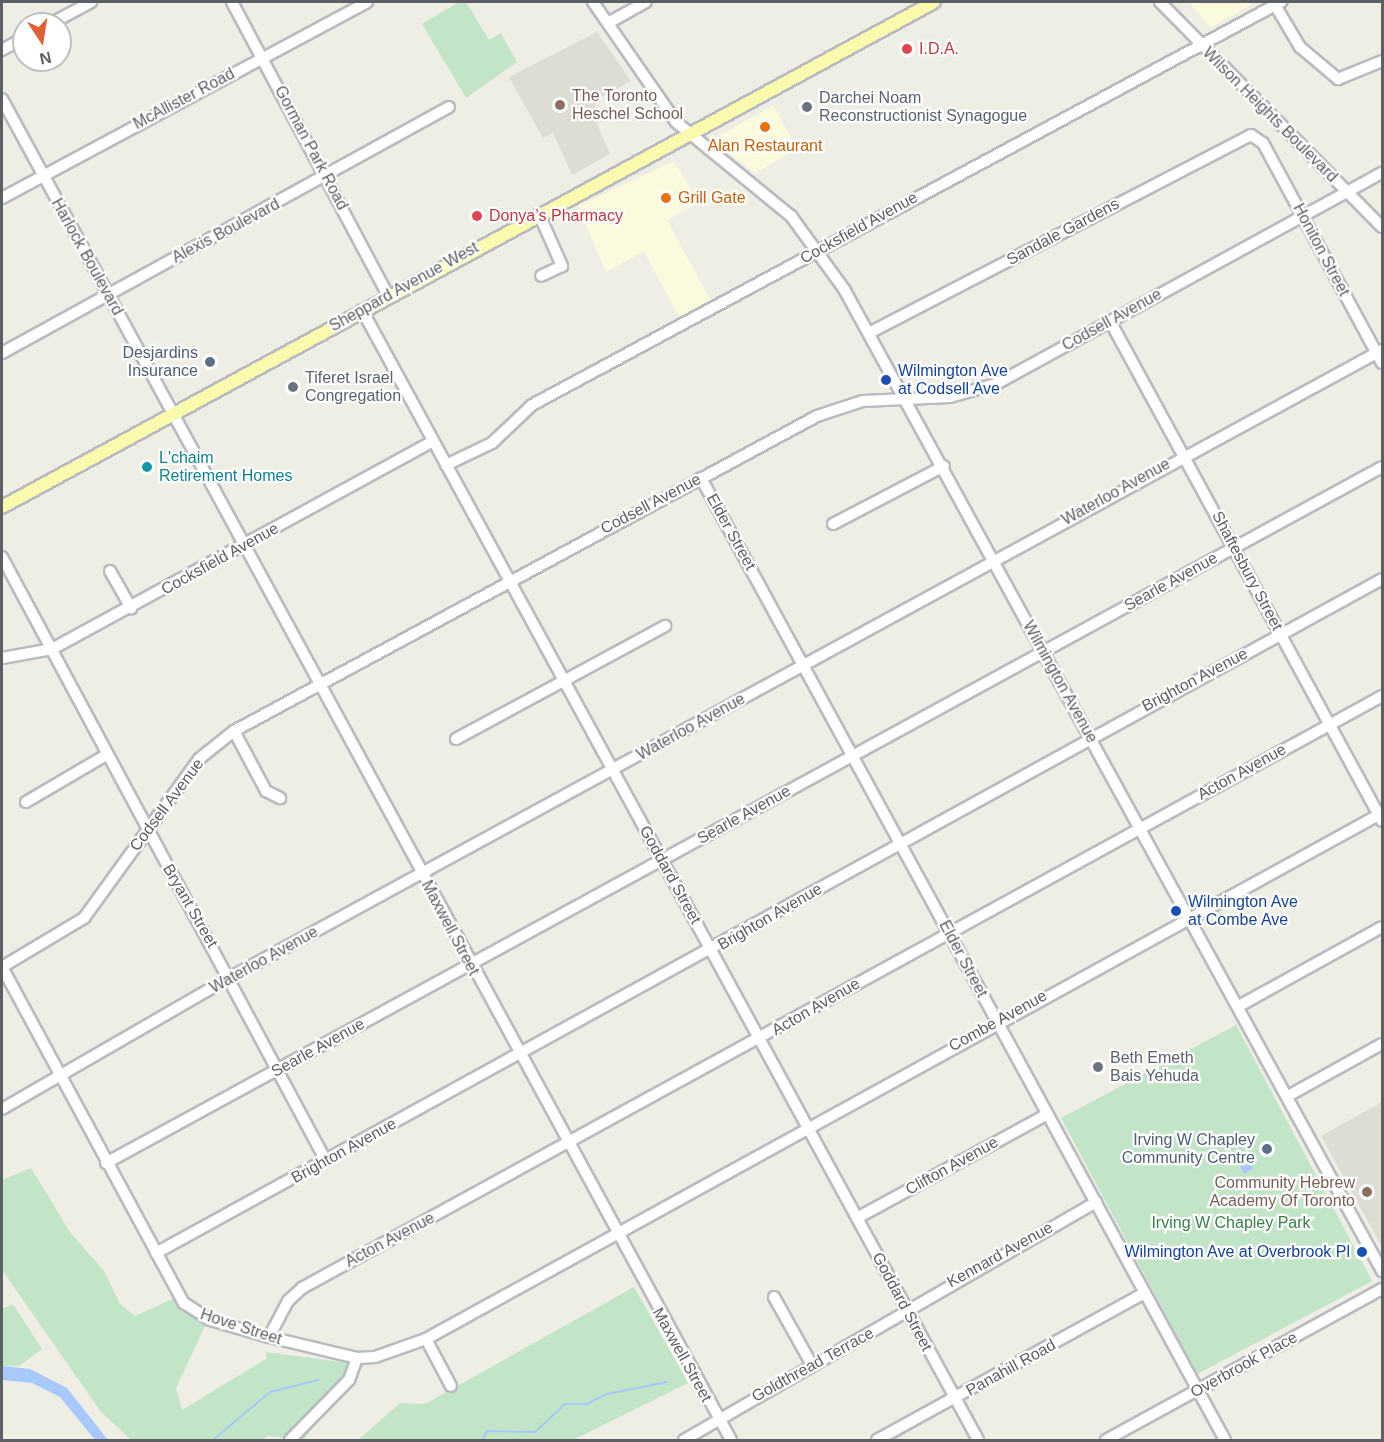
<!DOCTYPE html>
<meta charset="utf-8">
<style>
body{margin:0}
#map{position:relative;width:1384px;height:1442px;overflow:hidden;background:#eeeee5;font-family:Arial,sans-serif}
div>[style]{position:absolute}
.commercial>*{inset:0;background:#fcfadc}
.education>*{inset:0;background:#deddd3}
.green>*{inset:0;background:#c2e5c8;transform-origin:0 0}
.water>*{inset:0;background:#a8c9fb;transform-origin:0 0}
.stream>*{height:2px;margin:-1px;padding:0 1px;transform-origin:1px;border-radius:1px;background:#a8c9fb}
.roads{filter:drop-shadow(2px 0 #b9bbc0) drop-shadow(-2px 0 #b9bbc0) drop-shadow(0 2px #b9bbc0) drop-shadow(0 -2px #b9bbc0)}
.minor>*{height:10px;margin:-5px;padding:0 5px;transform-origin:5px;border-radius:5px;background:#fff}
.major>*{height:12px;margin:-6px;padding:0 6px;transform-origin:6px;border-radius:6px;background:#fbfbad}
.dots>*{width:16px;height:16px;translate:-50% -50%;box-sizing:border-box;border:3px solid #fff;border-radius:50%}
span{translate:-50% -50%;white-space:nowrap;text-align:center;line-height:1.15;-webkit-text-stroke:4.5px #fff;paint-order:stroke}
.health-label{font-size:16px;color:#be3a42}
.left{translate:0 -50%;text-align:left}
.education-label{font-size:16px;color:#785e54}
.right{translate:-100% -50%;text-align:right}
.worship-label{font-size:16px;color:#5b616d}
.street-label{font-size:16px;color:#5c5f64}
.food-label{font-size:16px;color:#c56008}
.service-label{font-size:16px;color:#4e5e75}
.transit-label{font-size:16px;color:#164399}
.culture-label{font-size:16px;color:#0d838f}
.park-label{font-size:16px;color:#388047}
.frame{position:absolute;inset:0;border:3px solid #5c5f64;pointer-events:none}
.north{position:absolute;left:12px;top:12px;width:60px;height:60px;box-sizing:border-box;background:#fff;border:2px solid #bebfc1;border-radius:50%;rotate:168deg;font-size:16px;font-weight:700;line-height:24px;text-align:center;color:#5c5f64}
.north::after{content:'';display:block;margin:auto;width:21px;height:27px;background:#e16137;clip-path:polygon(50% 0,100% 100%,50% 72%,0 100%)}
</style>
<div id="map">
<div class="commercial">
<div style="clip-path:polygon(1189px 2px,1255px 2px,1211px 28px)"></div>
<div style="clip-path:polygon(773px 105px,797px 149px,755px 173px,721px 147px,719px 136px)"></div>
<div style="clip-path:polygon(674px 161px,699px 203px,667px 220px,710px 300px,679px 317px,644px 251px,606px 272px,578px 206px)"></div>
</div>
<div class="education">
<div style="clip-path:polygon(597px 32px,631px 81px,598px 99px,592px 112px,610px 154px,572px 175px,553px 133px,543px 138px,509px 77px)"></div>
<div style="clip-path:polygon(1382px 1102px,1382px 1247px,1321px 1136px)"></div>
</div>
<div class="green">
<div style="clip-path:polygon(459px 2px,466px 2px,489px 40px,501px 33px,517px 62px,466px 98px,422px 24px)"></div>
<div style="left:1236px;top:1025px;width:290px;height:198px;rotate:62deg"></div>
<div style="clip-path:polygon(31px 1168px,70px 1232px,104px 1271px,120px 1304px,135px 1316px,177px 1297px,207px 1322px,176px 1388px,182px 1410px,266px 1359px,266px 1352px,364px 1365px,303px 1440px,268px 1436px,263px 1440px,131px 1440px,101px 1412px,2px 1270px,2px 1180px)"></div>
<div style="clip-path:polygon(634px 1287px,688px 1383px,573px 1440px,358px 1440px,400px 1403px,425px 1404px)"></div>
<div style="clip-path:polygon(13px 1304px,42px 1349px,19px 1366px,2px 1366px,2px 1309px)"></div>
</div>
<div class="water">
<div style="left:1241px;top:1148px;width:24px;height:10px;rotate:60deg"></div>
<div style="clip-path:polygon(2px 1366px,30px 1369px,67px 1388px,108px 1440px,95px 1440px,60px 1397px,32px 1383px,2px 1380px)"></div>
</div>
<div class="stream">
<div style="left:213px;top:1440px;width:75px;rotate:-40.1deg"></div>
<div style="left:270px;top:1392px;width:50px;rotate:-13.8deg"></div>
<div style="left:482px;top:1440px;width:10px;rotate:-61deg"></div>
<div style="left:487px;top:1431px;width:48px;rotate:1.2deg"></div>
<div style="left:535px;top:1432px;width:41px;rotate:-43deg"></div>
<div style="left:565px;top:1404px;width:22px"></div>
<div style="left:587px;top:1404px;width:22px;rotate:-27deg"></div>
<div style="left:607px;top:1394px;width:61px;rotate:-11.3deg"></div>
</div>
<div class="roads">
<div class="minor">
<div style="left:232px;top:2px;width:333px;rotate:62deg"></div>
<div style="left:593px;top:2px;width:146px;rotate:55.3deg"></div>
<div style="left:676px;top:122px;width:149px;rotate:39.3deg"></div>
<div style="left:791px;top:216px;width:90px;rotate:54deg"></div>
<div style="left:844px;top:289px;width:1120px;rotate:61.28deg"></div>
<div style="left:1160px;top:2px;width:316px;rotate:45.4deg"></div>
<div style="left:1275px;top:5px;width:49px;rotate:59.2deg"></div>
<div style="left:1300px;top:47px;width:50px;rotate:40.1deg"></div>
<div style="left:1338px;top:79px;width:48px;rotate:-22.2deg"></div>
<div style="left:608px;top:23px;width:43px;rotate:-28.9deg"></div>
<div style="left:50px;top:24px;width:47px;rotate:-28.2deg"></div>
<div style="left:2px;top:50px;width:25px;rotate:-29deg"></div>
<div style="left:2px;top:99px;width:1526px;rotate:61.47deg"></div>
<div style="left:2px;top:198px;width:414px;rotate:-28.2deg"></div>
<div style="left:539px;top:214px;width:57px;rotate:66.1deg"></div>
<div style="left:562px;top:266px;width:23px;rotate:155deg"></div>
<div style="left:362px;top:310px;width:1287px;rotate:61.4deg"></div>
<div style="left:1110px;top:321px;width:569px;rotate:61.45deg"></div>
<div style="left:869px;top:333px;width:430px;rotate:-27.4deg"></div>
<div style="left:1251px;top:135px;width:14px;rotate:34deg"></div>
<div style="left:1263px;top:143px;width:250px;rotate:61.6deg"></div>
<div style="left:2px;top:353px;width:510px;rotate:-28.83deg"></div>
<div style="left:446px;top:465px;width:51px;rotate:-25.6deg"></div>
<div style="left:492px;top:443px;width:55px;rotate:-43.5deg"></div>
<div style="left:532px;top:405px;width:851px;rotate:-28.28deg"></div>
<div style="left:701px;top:478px;width:1095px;rotate:61.42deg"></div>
<div style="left:833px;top:524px;width:125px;rotate:-27.6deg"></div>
<div style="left:2px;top:557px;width:685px;rotate:61.79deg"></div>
<div style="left:110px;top:571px;width:43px;rotate:60.4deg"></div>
<div style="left:2px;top:658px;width:51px;rotate:-10.2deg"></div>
<div style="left:52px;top:649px;width:433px;rotate:-28.6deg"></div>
<div style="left:234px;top:731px;width:68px;rotate:61.9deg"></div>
<div style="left:266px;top:791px;width:16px;rotate:27deg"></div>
<div style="left:456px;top:739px;width:238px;rotate:-28.4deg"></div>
<div style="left:26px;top:802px;width:93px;rotate:-30.4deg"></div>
<div style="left:2px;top:967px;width:382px;rotate:61.6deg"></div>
<div style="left:184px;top:1303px;width:31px;rotate:33deg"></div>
<div style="left:210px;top:1320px;width:61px;rotate:16.1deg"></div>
<div style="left:269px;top:1337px;width:90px;rotate:13.4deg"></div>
<div style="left:357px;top:1358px;width:18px;rotate:-3deg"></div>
<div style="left:375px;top:1357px;width:54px;rotate:-19.4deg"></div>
<div style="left:426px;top:1339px;width:1091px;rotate:-28.82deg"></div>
<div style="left:2px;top:967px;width:96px;rotate:-30.9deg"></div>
<div style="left:84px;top:918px;width:196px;rotate:-54.1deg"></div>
<div style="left:199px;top:759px;width:45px;rotate:-38.7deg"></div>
<div style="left:234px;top:731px;width:663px;rotate:-28.38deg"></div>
<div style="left:817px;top:416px;width:48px;rotate:-18.1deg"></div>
<div style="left:863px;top:401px;width:87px;rotate:-2.6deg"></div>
<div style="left:950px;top:397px;width:48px;rotate:-15.8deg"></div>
<div style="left:996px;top:384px;width:440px;rotate:-28.7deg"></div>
<div style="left:1239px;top:1006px;width:163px;rotate:-28.9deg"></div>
<div style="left:1288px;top:1096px;width:107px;rotate:-29deg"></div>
<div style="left:2px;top:1109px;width:264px;rotate:-30deg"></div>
<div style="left:231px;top:977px;width:1311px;rotate:-28.58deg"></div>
<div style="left:106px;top:1163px;width:1453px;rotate:-28.61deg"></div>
<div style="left:857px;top:1218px;width:217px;rotate:-28.6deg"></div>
<div style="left:156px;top:1253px;width:1399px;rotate:-28.8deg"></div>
<div style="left:774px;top:1297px;width:78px;rotate:60.8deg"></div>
<div style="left:269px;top:1337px;width:41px;rotate:-62.2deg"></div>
<div style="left:288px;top:1301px;width:19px;rotate:-43deg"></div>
<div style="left:302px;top:1288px;width:1232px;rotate:-28.73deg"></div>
<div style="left:426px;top:1339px;width:53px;rotate:62deg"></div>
<div style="left:290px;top:1440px;width:84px;rotate:-45.5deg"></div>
<div style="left:349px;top:1380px;width:23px;rotate:-70deg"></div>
<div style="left:684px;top:1440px;width:476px;rotate:-30deg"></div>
<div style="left:877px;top:1440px;width:305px;rotate:-28.8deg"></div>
<div style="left:1106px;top:1440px;width:315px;rotate:-28.7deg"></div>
</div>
<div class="major">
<div style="left:2px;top:507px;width:1060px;rotate:-28.45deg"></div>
</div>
</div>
<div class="dots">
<div style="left:907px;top:49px;background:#e0444e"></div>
<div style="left:560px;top:105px;background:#8d6e63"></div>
<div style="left:807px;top:107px;background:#6b7280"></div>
<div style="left:765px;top:127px;background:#e8710a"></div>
<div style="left:666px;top:198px;background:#e8710a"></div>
<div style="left:477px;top:216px;background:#e0444e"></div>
<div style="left:210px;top:362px;background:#5c6f8a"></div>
<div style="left:886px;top:380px;background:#1a4fb4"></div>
<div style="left:293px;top:387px;background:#6b7280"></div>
<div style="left:147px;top:467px;background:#0f9aa8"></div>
<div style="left:1176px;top:911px;background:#1a4fb4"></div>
<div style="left:1098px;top:1067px;background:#6b7280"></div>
<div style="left:1267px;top:1149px;background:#5c6f8a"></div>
<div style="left:1367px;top:1192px;background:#8d6e63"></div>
<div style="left:1362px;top:1252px;background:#1a4fb4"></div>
</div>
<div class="health-label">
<span class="left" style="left:919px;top:49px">I.D.A.</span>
<span class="left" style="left:489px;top:216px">Donya’s Pharmacy</span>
</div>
<div class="education-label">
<span class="left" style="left:572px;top:105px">The Toronto<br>Heschel School</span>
<span class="right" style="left:1355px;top:1192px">Community Hebrew<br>Academy Of Toronto</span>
</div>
<div class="worship-label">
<span class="left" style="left:819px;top:107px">Darchei Noam<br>Reconstructionist Synagogue</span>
<span class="left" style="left:305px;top:387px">Tiferet Israel<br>Congregation</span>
<span class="left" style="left:1110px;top:1067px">Beth Emeth<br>Bais Yehuda</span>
</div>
<div class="street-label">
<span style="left:184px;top:99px;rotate:-28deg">McAllister Road</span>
<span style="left:1270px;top:115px;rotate:45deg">Wilson Heights Boulevard</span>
<span style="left:311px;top:148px;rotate:62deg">Gorman Park Road</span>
<span style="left:859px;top:228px;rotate:-29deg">Cocksfield Avenue</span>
<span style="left:226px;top:231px;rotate:-28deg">Alexis Boulevard</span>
<span style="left:1063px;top:232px;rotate:-28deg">Sandale Gardens</span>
<span style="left:1321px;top:250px;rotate:62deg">Honiton Street</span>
<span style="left:87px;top:257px;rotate:61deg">Harlock Boulevard</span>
<span style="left:404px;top:287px;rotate:-29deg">Sheppard Avenue West</span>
<span style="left:1112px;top:320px;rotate:-29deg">Codsell Avenue</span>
<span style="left:1116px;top:492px;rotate:-29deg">Waterloo Avenue</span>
<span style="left:651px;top:504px;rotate:-28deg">Codsell Avenue</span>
<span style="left:731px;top:532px;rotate:61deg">Elder Street</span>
<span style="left:220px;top:559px;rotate:-29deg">Cocksfield Avenue</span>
<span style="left:1247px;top:571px;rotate:62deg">Shaftesbury Street</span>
<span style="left:1171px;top:582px;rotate:-29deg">Searle Avenue</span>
<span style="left:1195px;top:680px;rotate:-28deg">Brighton Avenue</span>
<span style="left:1060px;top:682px;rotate:61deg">Wilmington Avenue</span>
<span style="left:691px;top:727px;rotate:-29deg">Waterloo Avenue</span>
<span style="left:1242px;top:772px;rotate:-29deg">Acton Avenue</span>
<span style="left:167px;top:805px;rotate:-53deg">Codsell Avenue</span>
<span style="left:744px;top:815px;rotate:-29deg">Searle Avenue</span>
<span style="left:670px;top:875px;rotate:61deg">Goddard Street</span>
<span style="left:190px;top:906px;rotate:60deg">Bryant Street</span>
<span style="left:770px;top:917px;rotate:-30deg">Brighton Avenue</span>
<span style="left:450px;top:928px;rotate:62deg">Maxwell Street</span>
<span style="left:963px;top:959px;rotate:62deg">Elder Street</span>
<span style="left:264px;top:960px;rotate:-29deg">Waterloo Avenue</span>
<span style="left:816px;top:1007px;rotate:-30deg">Acton Avenue</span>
<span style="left:998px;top:1021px;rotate:-29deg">Combe Avenue</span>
<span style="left:318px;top:1048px;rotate:-29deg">Searle Avenue</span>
<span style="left:344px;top:1151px;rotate:-29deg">Brighton Avenue</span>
<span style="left:952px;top:1166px;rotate:-29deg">Clifton Avenue</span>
<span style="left:390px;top:1240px;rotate:-28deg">Acton Avenue</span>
<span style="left:1000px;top:1255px;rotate:-29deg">Kennard Avenue</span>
<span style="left:902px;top:1302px;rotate:62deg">Goddard Street</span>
<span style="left:241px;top:1327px;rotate:18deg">Hove Street</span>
<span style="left:682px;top:1355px;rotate:61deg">Maxwell Street</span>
<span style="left:813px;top:1365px;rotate:-29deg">Goldthread Terrace</span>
<span style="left:1244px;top:1365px;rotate:-29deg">Overbrook Place</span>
<span style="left:1011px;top:1368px;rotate:-29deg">Panahill Road</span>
</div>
<div class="food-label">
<span style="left:765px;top:146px">Alan Restaurant</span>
<span class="left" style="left:678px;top:198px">Grill Gate</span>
</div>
<div class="service-label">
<span class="right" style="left:198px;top:362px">Desjardins<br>Insurance</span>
<span class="right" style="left:1255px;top:1149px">Irving W Chapley<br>Community Centre</span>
</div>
<div class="transit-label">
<span class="left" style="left:898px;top:380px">Wilmington Ave<br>at Codsell Ave</span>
<span class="left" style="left:1188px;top:911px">Wilmington Ave<br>at Combe Ave</span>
<span class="right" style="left:1350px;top:1252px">Wilmington Ave at Overbrook Pl</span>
</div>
<div class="culture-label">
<span class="left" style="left:159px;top:467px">L'chaim<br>Retirement Homes</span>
</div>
<div class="park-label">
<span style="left:1231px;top:1223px">Irving W Chapley Park</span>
</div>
<div class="frame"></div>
<div class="north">N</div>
</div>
